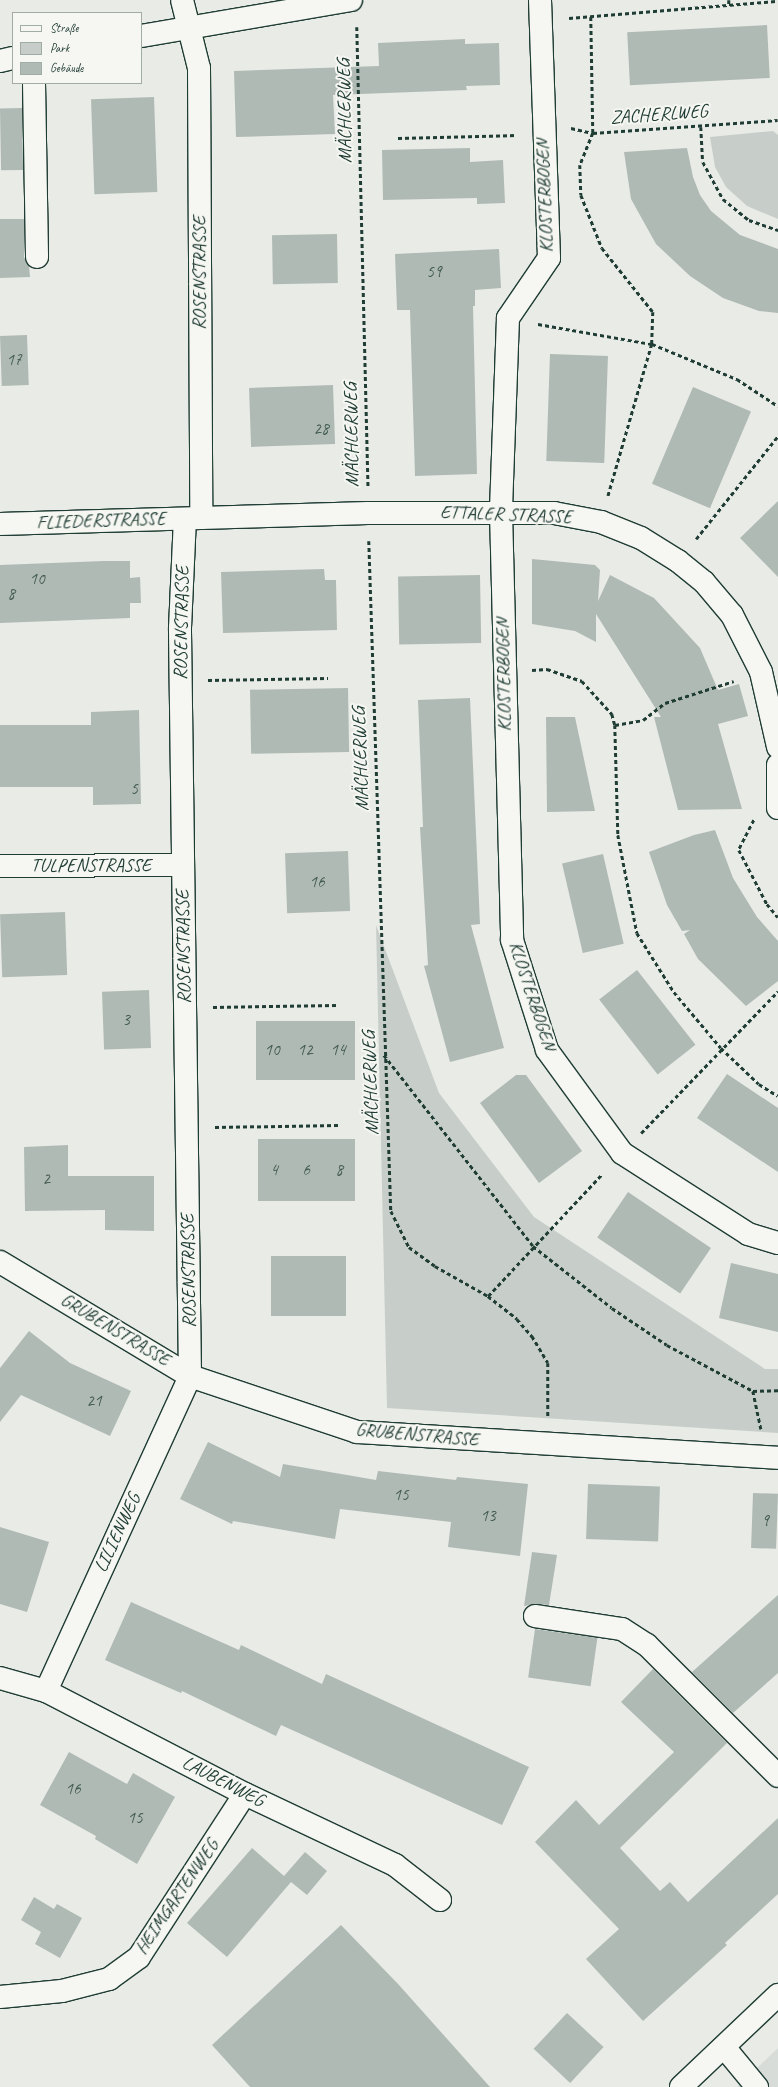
<!DOCTYPE html>
<meta charset="utf-8">
<style>
body{margin:0}
#map{position:relative;width:778px;height:2087px;overflow:hidden;background:#e9ebe7;font-family:Caveat,sans-serif}
div>[style]{position:absolute}
.built>*{inset:0;background:#d8dcd8}
.green>*{inset:0;background:#c7cec9}
.building>*{inset:0;background:#b0bab5;transform-origin:0 0}
.path>*{height:2.5px;margin-top:-1.25px;transform-origin:0;background:repeating-linear-gradient(90deg,#1f3d34 0 4px,transparent 0 7px)}
.roads{filter:drop-shadow(1px 0 #1f3d34) drop-shadow(-1px 0 #1f3d34) drop-shadow(0 1px #1f3d34) drop-shadow(0 -1px #1f3d34)}
.minor>*{height:22px;margin:-11px;padding:0 11px;transform-origin:11px;border-radius:11px;background:#f6f6f2}
span{translate:-50% -50%;white-space:nowrap;text-align:center;line-height:1.15;-webkit-text-stroke:4px #f6f6f2;paint-order:stroke}
.number-label{font-size:17px;color:#435c54}
.number-label span{-webkit-text-stroke-width:0}
.street-label{font-size:19px;color:#1f3d34}
.legend{position:absolute;left:12px;top:12px;width:130px;height:72px;box-sizing:border-box;background:#f6f6f2;border:1px solid #a0aca6;margin:0;padding:5px 7px;list-style:none;font-size:12px;color:#1f3d34}
.legend li{display:flex;align-items:center;gap:8px;height:20px}
.legend b{width:20px;border:1px solid #a0aca6}
</style>
<div id="map">
<div class="built">
<div style="clip-path:polygon(778px 2048px,778px 2087px,737px 2087px)"></div>
</div>
<div class="green">
<div style="clip-path:polygon(773px 131px,778px 135px,778px 219px,747px 206px,726px 187px,715px 167px,710px 137px)"></div>
<div style="clip-path:polygon(376px 925px,439px 1093px,534px 1217px,765px 1369px,778px 1369px,778px 1433px,387px 1408px)"></div>
</div>
<div class="building">
<div style="left:767px;top:25px;width:53px;height:140px;rotate:87deg"></div>
<div style="clip-path:polygon(465px 39px,465px 44px,499px 43px,500px 85px,466px 86px,467px 90px,333px 95px,335px 134px,236px 137px,234px 71px,379px 66px,378px 43px)"></div>
<div style="left:154px;top:97px;width:95px;height:63px;rotate:88deg"></div>
<div style="left:22px;top:108px;width:62px;height:22px;rotate:89deg"></div>
<div style="clip-path:polygon(470px 148px,470px 162px,503px 160px,505px 203px,477px 204px,477px 198px,383px 200px,382px 150px)"></div>
<div style="clip-path:polygon(687px 148px,693px 177px,700px 195px,711px 211px,740px 235px,778px 249px,778px 313px,759px 311px,723px 298px,690px 276px,656px 244px,631px 199px,624px 152px)"></div>
<div style="clip-path:polygon(0 219px,24px 219px,24px 257px,29px 266px,30px 277px,0 278px)"></div>
<div style="left:337px;top:234px;width:49px;height:65px;rotate:89deg"></div>
<div style="clip-path:polygon(499px 249px,501px 288px,475px 290px,475px 306px,473px 306px,477px 474px,415px 476px,410px 310px,397px 310px,395px 254px)"></div>
<div style="left:27px;top:335px;width:50px;height:27px;rotate:88deg"></div>
<div style="left:550px;top:354px;width:58px;height:107px;rotate:2deg"></div>
<div style="left:333px;top:385px;width:59px;height:84px;rotate:88deg"></div>
<div style="left:693px;top:387px;width:63px;height:105px;rotate:23deg"></div>
<div style="clip-path:polygon(778px 501px,778px 577px,740px 538px)"></div>
<div style="clip-path:polygon(532px 559px,595px 565px,600px 570px,598px 601px,610px 575px,654px 598px,700px 648px,718px 690px,739px 684px,748px 716px,718px 724px,742px 809px,678px 810px,654px 717px,661px 717px,596px 614px,596px 642px,575px 631px,532px 624px)"></div>
<div style="clip-path:polygon(104px 561px,130px 561px,130px 578px,140px 577px,141px 603px,130px 603px,130px 618px,0 623px,0 565px)"></div>
<div style="clip-path:polygon(324px 569px,325px 580px,336px 580px,337px 630px,223px 633px,221px 572px)"></div>
<div style="left:480px;top:575px;width:68px;height:82px;rotate:89deg"></div>
<div style="left:348px;top:688px;width:64px;height:98px;rotate:89deg"></div>
<div style="clip-path:polygon(470px 698px,480px 924px,471px 925px,504px 1048px,450px 1062px,424px 966px,428px 965px,420px 827px,423px 827px,418px 700px)"></div>
<div style="clip-path:polygon(139px 710px,141px 804px,93px 805px,93px 787px,0 787px,0 725px,91px 725px,91px 712px)"></div>
<div style="clip-path:polygon(546px 717px,575px 717px,595px 811px,547px 812px)"></div>
<div style="clip-path:polygon(715px 830px,733px 878px,757px 917px,778px 941px,778px 981px,746px 1006px,698px 959px,684px 934px,690px 930px,682px 931px,667px 905px,649px 852px,694px 835px)"></div>
<div style="left:348px;top:851px;width:60px;height:63px;rotate:88deg"></div>
<div style="left:603px;top:854px;width:92px;height:42px;rotate:77deg"></div>
<div style="left:65px;top:912px;width:63px;height:65px;rotate:88deg"></div>
<div style="left:637px;top:970px;width:95px;height:48px;rotate:52deg"></div>
<div style="left:149px;top:990px;width:58px;height:47px;rotate:88deg"></div>
<div style="left:256px;top:1021px;width:99px;height:59px"></div>
<div style="clip-path:polygon(727px 1074px,778px 1108px,778px 1172px,697px 1118px)"></div>
<div style="clip-path:polygon(516px 1075px,526px 1075px,582px 1151px,539px 1183px,480px 1103px)"></div>
<div style="left:258px;top:1139px;width:97px;height:62px"></div>
<div style="clip-path:polygon(68px 1145px,68px 1176px,154px 1176px,154px 1231px,105px 1230px,105px 1210px,25px 1211px,24px 1147px)"></div>
<div style="left:628px;top:1192px;width:100px;height:55px;rotate:34deg"></div>
<div style="left:271px;top:1256px;width:75px;height:60px"></div>
<div style="clip-path:polygon(731px 1263px,778px 1274px,778px 1332px,719px 1318px)"></div>
<div style="clip-path:polygon(29px 1331px,70px 1363px,131px 1391px,110px 1436px,21px 1395px,0 1422px,0 1368px)"></div>
<div style="clip-path:polygon(208px 1442px,280px 1477px,283px 1464px,376px 1480px,378px 1471px,456px 1480px,457px 1477px,528px 1484px,520px 1556px,448px 1547px,451px 1522px,340px 1509px,335px 1539px,233px 1521px,232px 1524px,180px 1499px)"></div>
<div style="left:588px;top:1484px;width:72px;height:55px;rotate:2deg"></div>
<div style="left:753px;top:1493px;width:25px;height:55px;rotate:2deg"></div>
<div style="clip-path:polygon(0 1527px,49px 1542px,27px 1612px,0 1604px)"></div>
<div style="clip-path:polygon(532px 1552px,557px 1555px,549px 1605px,536px 1604px,524px 1606px)"></div>
<div style="clip-path:polygon(778px 1595px,778px 1673px,733px 1713px,692px 1672px)"></div>
<div style="clip-path:polygon(131px 1602px,239px 1650px,241px 1645px,322px 1684px,326px 1674px,529px 1767px,502px 1825px,281px 1725px,276px 1736px,182px 1691px,181px 1693px,105px 1660px)"></div>
<div style="left:535px;top:1629px;width:63px;height:49px;rotate:8deg"></div>
<div style="clip-path:polygon(653px 1669px,727px 1743px,620px 1848px,660px 1891px,670px 1882px,688px 1902px,778px 1818px,778px 1894px,725px 1943px,727px 1945px,643px 2021px,586px 1959px,619px 1929px,535px 1842px,576px 1800px,599px 1825px,674px 1752px,621px 1702px)"></div>
<div style="clip-path:polygon(69px 1752px,127px 1784px,133px 1773px,175px 1797px,137px 1864px,95px 1839px,96px 1836px,40px 1805px)"></div>
<div style="clip-path:polygon(252px 1848px,284px 1876px,305px 1852px,327px 1871px,307px 1895px,291px 1882px,227px 1957px,187px 1923px)"></div>
<div style="clip-path:polygon(34px 1897px,54px 1909px,57px 1904px,82px 1918px,60px 1958px,35px 1944px,41px 1932px,21px 1920px)"></div>
<div style="clip-path:polygon(341px 1925px,399px 1985px,490px 2087px,250px 2087px,212px 2045px)"></div>
<div style="left:567px;top:2013px;width:50px;height:49px;rotate:43deg"></div>
</div>
<div class="path">
<div style="left:729px;top:0;width:5px;rotate:90deg"></div>
<div style="left:591px;top:17px;width:116px;rotate:89deg"></div>
<div style="left:593px;top:133px;width:35px;rotate:112deg"></div>
<div style="left:580px;top:165px;width:30px;rotate:88deg"></div>
<div style="left:581px;top:195px;width:57px;rotate:68.4deg"></div>
<div style="left:602px;top:248px;width:82px;rotate:51.4deg"></div>
<div style="left:653px;top:312px;width:32px;rotate:92deg"></div>
<div style="left:652px;top:344px;width:158px;rotate:106.1deg"></div>
<div style="left:569px;top:18px;width:210px;rotate:-4.7deg"></div>
<div style="left:357px;top:27px;width:459px;rotate:88.6deg"></div>
<div style="left:701px;top:127px;width:35px;rotate:87deg"></div>
<div style="left:703px;top:162px;width:42px;rotate:61.6deg"></div>
<div style="left:723px;top:199px;width:33px;rotate:39deg"></div>
<div style="left:749px;top:220px;width:31px;rotate:19deg"></div>
<div style="left:571px;top:128px;width:23px;rotate:13deg"></div>
<div style="left:593px;top:133px;width:185px;rotate:-4deg"></div>
<div style="left:398px;top:138px;width:119px;rotate:-1.4deg"></div>
<div style="left:538px;top:324px;width:116px;rotate:10deg"></div>
<div style="left:652px;top:344px;width:92px;rotate:22.4deg"></div>
<div style="left:737px;top:379px;width:49px;rotate:33.4deg"></div>
<div style="left:696px;top:539px;width:132px;rotate:-51.5deg"></div>
<div style="left:369px;top:541px;width:670px;rotate:88.12deg"></div>
<div style="left:391px;top:1211px;width:40px;rotate:63.4deg"></div>
<div style="left:409px;top:1247px;width:32px;rotate:36deg"></div>
<div style="left:435px;top:1266px;width:61px;rotate:29.5deg"></div>
<div style="left:488px;top:1296px;width:37px;rotate:38deg"></div>
<div style="left:517px;top:1319px;width:23px;rotate:49deg"></div>
<div style="left:532px;top:1336px;width:31px;rotate:59deg"></div>
<div style="left:548px;top:1363px;width:54px;rotate:90deg"></div>
<div style="left:532px;top:670px;width:15px;rotate:-4deg"></div>
<div style="left:547px;top:669px;width:37px;rotate:19deg"></div>
<div style="left:582px;top:681px;width:45px;rotate:47.7deg"></div>
<div style="left:612px;top:714px;width:11px;rotate:75deg"></div>
<div style="left:615px;top:725px;width:110px;rotate:88.4deg"></div>
<div style="left:618px;top:835px;width:100px;rotate:79deg"></div>
<div style="left:637px;top:933px;width:70px;rotate:57.9deg"></div>
<div style="left:674px;top:992px;width:73px;rotate:50deg"></div>
<div style="left:721px;top:1048px;width:52px;rotate:43.5deg"></div>
<div style="left:759px;top:1084px;width:22px;rotate:32deg"></div>
<div style="left:208px;top:680px;width:120px;rotate:-1deg"></div>
<div style="left:615px;top:725px;width:28px;rotate:-10deg"></div>
<div style="left:643px;top:720px;width:28px;rotate:-38deg"></div>
<div style="left:665px;top:703px;width:72px;rotate:-17.7deg"></div>
<div style="left:754px;top:820px;width:34px;rotate:117deg"></div>
<div style="left:739px;top:850px;width:61px;rotate:62.6deg"></div>
<div style="left:767px;top:904px;width:17px;rotate:50deg"></div>
<div style="left:213px;top:1007px;width:125px;rotate:-0.9deg"></div>
<div style="left:384px;top:1055px;width:242px;rotate:52deg"></div>
<div style="left:533px;top:1246px;width:100px;rotate:38.1deg"></div>
<div style="left:612px;top:1308px;width:66px;rotate:33.9deg"></div>
<div style="left:667px;top:1345px;width:98px;rotate:28.1deg"></div>
<div style="left:753px;top:1391px;width:25px;rotate:-2deg"></div>
<div style="left:215px;top:1127px;width:123px;rotate:-0.9deg"></div>
<div style="left:641px;top:1133px;width:197px;rotate:-46deg"></div>
<div style="left:488px;top:1296px;width:168px;rotate:-46.9deg"></div>
<div style="left:753px;top:1391px;width:39px;rotate:78deg"></div>
</div>
<div class="roads">
<div class="minor">
<div style="left:182px;top:0;width:70px;rotate:76deg"></div>
<div style="left:199px;top:68px;width:450px;rotate:89.7deg"></div>
<div style="left:540px;top:0;width:258px;rotate:88deg"></div>
<div style="left:549px;top:258px;width:73px;rotate:124.3deg"></div>
<div style="left:508px;top:318px;width:194px;rotate:92.1deg"></div>
<div style="left:501px;top:512px;width:428px;rotate:88.5deg"></div>
<div style="left:512px;top:940px;width:115px;rotate:72.3deg"></div>
<div style="left:547px;top:1050px;width:127px;rotate:53.9deg"></div>
<div style="left:622px;top:1153px;width:150px;rotate:32.7deg"></div>
<div style="left:748px;top:1234px;width:31px;rotate:17deg"></div>
<div style="left:141px;top:36px;width:213px;rotate:-9.7deg"></div>
<div style="left:0;top:61px;width:13px;rotate:-13deg"></div>
<div style="left:34px;top:83px;width:174px;rotate:89deg"></div>
<div style="left:0;top:524px;width:368px;rotate:-1.7deg"></div>
<div style="left:368px;top:513px;width:186px"></div>
<div style="left:554px;top:513px;width:48px;rotate:10.8deg"></div>
<div style="left:601px;top:522px;width:43px;rotate:21.8deg"></div>
<div style="left:641px;top:538px;width:44px;rotate:31.9deg"></div>
<div style="left:678px;top:561px;width:33px;rotate:39deg"></div>
<div style="left:704px;top:582px;width:43px;rotate:49.7deg"></div>
<div style="left:732px;top:615px;width:64px;rotate:63deg"></div>
<div style="left:761px;top:672px;width:77px;rotate:77.2deg"></div>
<div style="left:778px;top:765px;width:43px;rotate:90deg"></div>
<div style="left:0;top:866px;width:183px;rotate:-0.3deg"></div>
<div style="left:0;top:1262px;width:222px;rotate:31deg"></div>
<div style="left:190px;top:1376px;width:176px;rotate:18.5deg"></div>
<div style="left:357px;top:1432px;width:422px;rotate:3.5deg"></div>
<div style="left:535px;top:1616px;width:88px;rotate:8.5deg"></div>
<div style="left:622px;top:1629px;width:30px;rotate:33deg"></div>
<div style="left:647px;top:1645px;width:185px;rotate:45deg"></div>
<div style="left:0;top:1678px;width:48px;rotate:15.8deg"></div>
<div style="left:46px;top:1691px;width:224px;rotate:27.4deg"></div>
<div style="left:245px;top:1794px;width:166px;rotate:25.3deg"></div>
<div style="left:395px;top:1865px;width:57px;rotate:37.9deg"></div>
<div style="left:46px;top:1691px;width:346px;rotate:-65.4deg"></div>
<div style="left:190px;top:1376px;width:748px;rotate:-90.77deg"></div>
<div style="left:180px;top:628px;width:109px;rotate:-87.4deg"></div>
<div style="left:0;top:1997px;width:62px;rotate:-5.5deg"></div>
<div style="left:62px;top:1991px;width:49px;rotate:-14.3deg"></div>
<div style="left:109px;top:1979px;width:37px;rotate:-36deg"></div>
<div style="left:139px;top:1957px;width:194px;rotate:-57deg"></div>
<div style="left:724px;top:2047px;width:52px;rotate:50.5deg"></div>
<div style="left:681px;top:2087px;width:134px;rotate:-43.5deg"></div>
</div>
</div>
<div class="number-label">
<span style="left:434px;top:272px">59</span>
<span style="left:14px;top:360px">17</span>
<span style="left:321px;top:429px">28</span>
<span style="left:37px;top:579px">10</span>
<span style="left:11px;top:594px">8</span>
<span style="left:134px;top:789px">5</span>
<span style="left:317px;top:882px">16</span>
<span style="left:126px;top:1020px">3</span>
<span style="left:272px;top:1050px">10</span>
<span style="left:305px;top:1050px">12</span>
<span style="left:338px;top:1050px">14</span>
<span style="left:274px;top:1170px">4</span>
<span style="left:306px;top:1170px">6</span>
<span style="left:339px;top:1170px">8</span>
<span style="left:46px;top:1179px">2</span>
<span style="left:94px;top:1401px">21</span>
<span style="left:401px;top:1495px">15</span>
<span style="left:488px;top:1516px">13</span>
<span style="left:765px;top:1521px">9</span>
<span style="left:73px;top:1789px">16</span>
<span style="left:135px;top:1818px">15</span>
</div>
<div class="street-label">
<span style="left:345px;top:111px;rotate:-91deg">MÄCHLERWEG</span>
<span style="left:659px;top:115px;rotate:-4deg">ZACHERLWEG</span>
<span style="left:545px;top:196px;rotate:-92deg">KLOSTERBOGEN</span>
<span style="left:200px;top:273px;rotate:-90deg">ROSENSTRASSE</span>
<span style="left:352px;top:435px;rotate:-91deg">MÄCHLERWEG</span>
<span style="left:506px;top:515px;rotate:2deg">ETTALER STRASSE</span>
<span style="left:101px;top:521px;rotate:-2deg">FLIEDERSTRASSE</span>
<span style="left:182px;top:623px;rotate:-89deg">ROSENSTRASSE</span>
<span style="left:504px;top:675px;rotate:-91deg">KLOSTERBOGEN</span>
<span style="left:361px;top:759px;rotate:-92deg">MÄCHLERWEG</span>
<span style="left:91px;top:866px">TULPENSTRASSE</span>
<span style="left:184px;top:947px;rotate:-91deg">ROSENSTRASSE</span>
<span style="left:532px;top:996px;rotate:72deg">KLOSTERBOGEN</span>
<span style="left:371px;top:1083px;rotate:-92deg">MÄCHLERWEG</span>
<span style="left:189px;top:1271px;rotate:-91deg">ROSENSTRASSE</span>
<span style="left:115px;top:1330px;rotate:31deg">GRUBENSTRASSE</span>
<span style="left:417px;top:1435px;rotate:5deg">GRUBENSTRASSE</span>
<span style="left:118px;top:1533px;rotate:-65deg">LILIENWEG</span>
<span style="left:223px;top:1782px;rotate:27deg">LAUBENWEG</span>
<span style="left:177px;top:1897px;rotate:-56deg">HEIMGARTENWEG</span>
</div>
<ul class="legend">
<li><b style="height:5px;background:#f6f6f2"></b>Straße</li>
<li><b style="height:11px;background:#c7cec9"></b>Park</li>
<li><b style="height:11px;background:#b0bab5"></b>Gebäude</li>
</ul>
</div>
